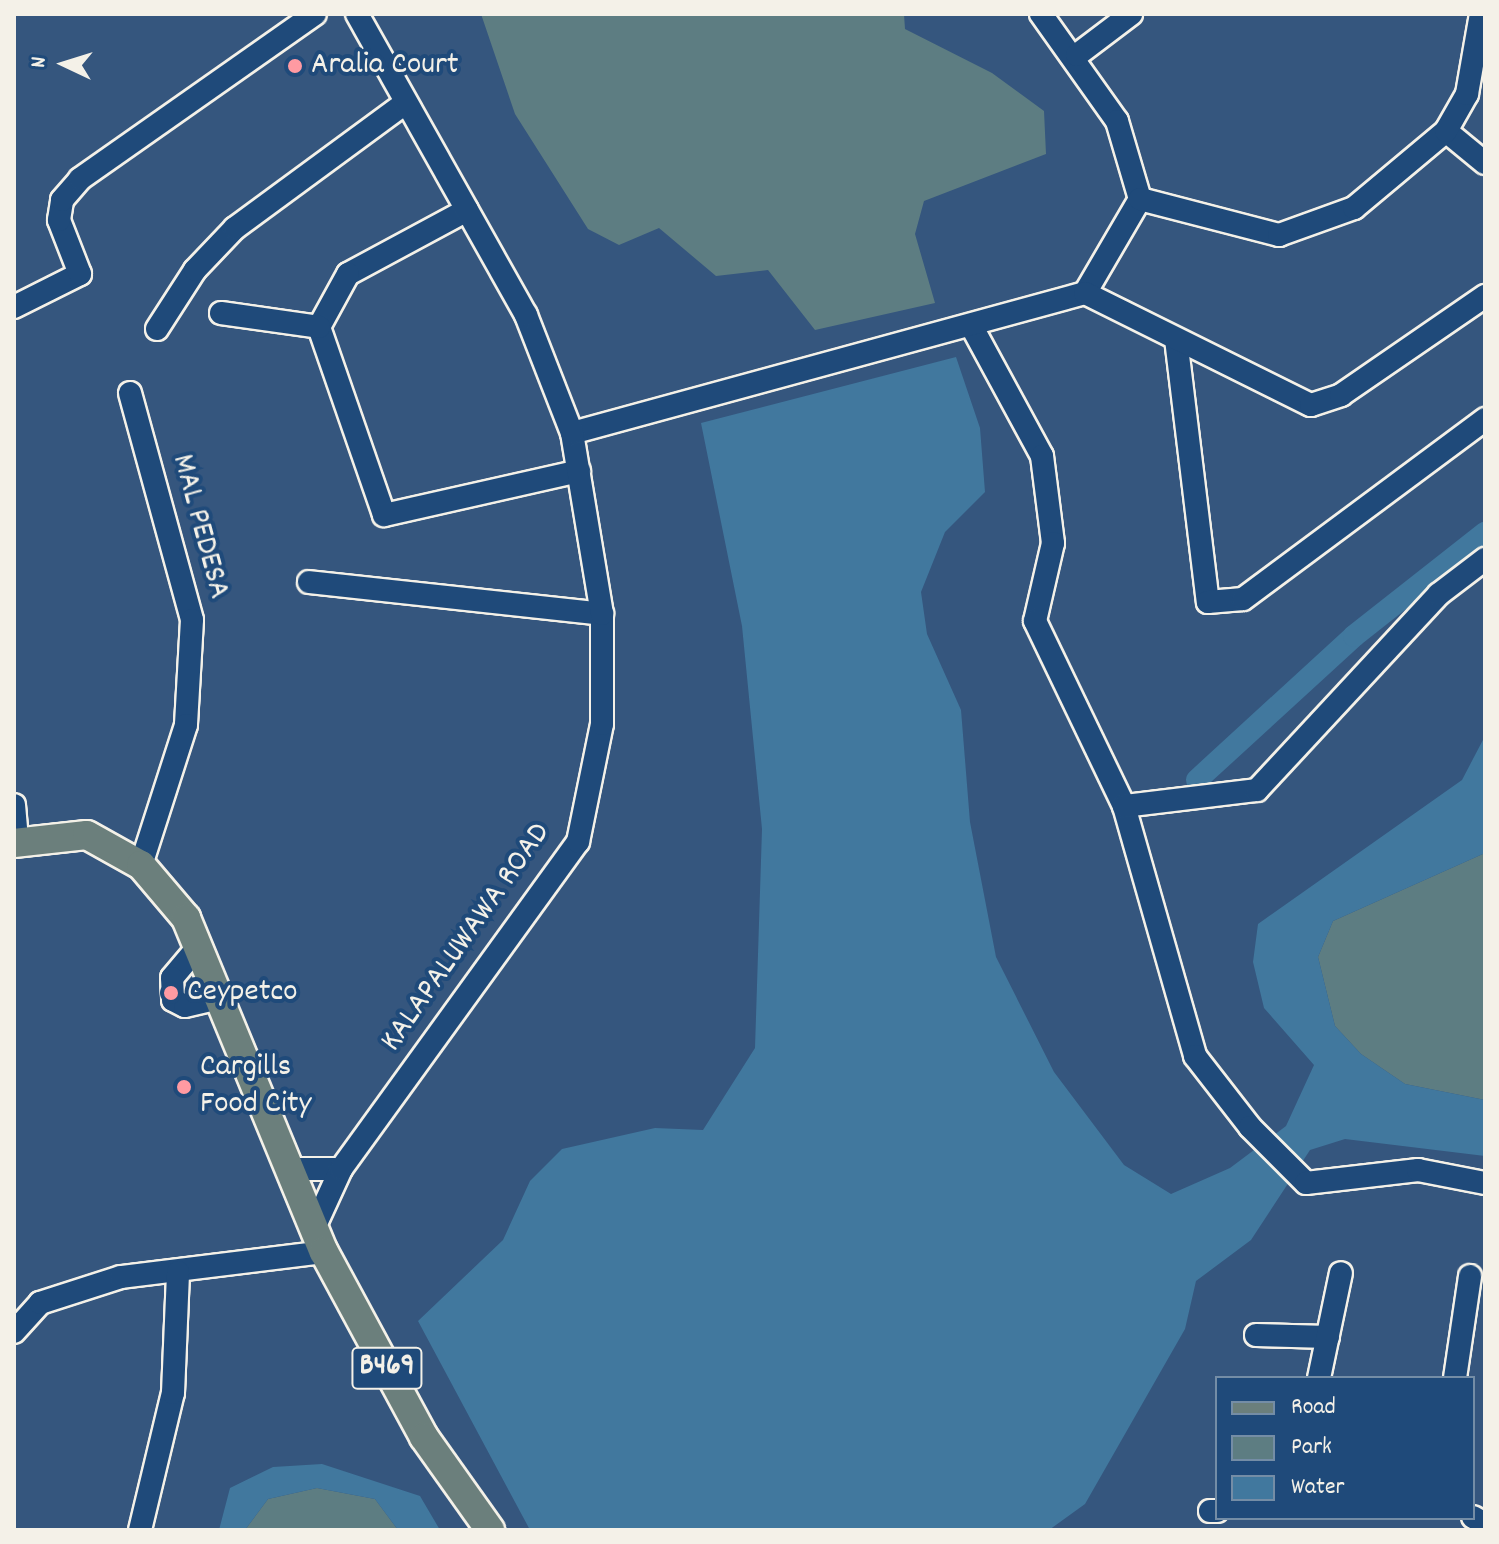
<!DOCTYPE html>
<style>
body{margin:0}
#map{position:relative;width:1499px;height:1544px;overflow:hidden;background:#35567e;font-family:Dekko,sans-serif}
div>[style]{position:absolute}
.green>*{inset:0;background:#5d7d82}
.water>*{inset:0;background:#41789e}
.canal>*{height:22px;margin:-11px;padding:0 11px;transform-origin:11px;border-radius:11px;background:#41789e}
.roads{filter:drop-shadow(2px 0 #f4f1e8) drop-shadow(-2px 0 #f4f1e8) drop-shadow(0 2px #f4f1e8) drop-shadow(0 -2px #f4f1e8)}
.minor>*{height:22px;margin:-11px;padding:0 11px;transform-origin:11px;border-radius:11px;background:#1f4a7a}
.major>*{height:28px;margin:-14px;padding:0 14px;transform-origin:14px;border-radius:14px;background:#6b7f7c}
.dots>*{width:22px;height:22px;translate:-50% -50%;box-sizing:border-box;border:4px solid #1f4a7a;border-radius:50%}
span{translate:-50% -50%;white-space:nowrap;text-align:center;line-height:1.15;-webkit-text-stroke:8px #1f4a7a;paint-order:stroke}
.shield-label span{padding:2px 6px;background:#1f4a7a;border:2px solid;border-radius:6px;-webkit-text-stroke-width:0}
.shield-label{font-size:30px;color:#f4f1e8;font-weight:700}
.poi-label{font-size:32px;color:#f4f1e8}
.left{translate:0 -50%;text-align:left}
.street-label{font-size:32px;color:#f4f1e8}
.frame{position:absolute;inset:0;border:16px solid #f4f1e8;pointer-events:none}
.legend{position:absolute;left:1215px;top:1376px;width:260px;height:144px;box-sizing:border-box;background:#1f4a7a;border:2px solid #748da6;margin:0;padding:10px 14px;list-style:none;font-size:24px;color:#f4f1e8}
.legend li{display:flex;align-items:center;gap:16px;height:40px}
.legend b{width:40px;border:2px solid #748da6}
.north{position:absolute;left:24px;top:24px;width:80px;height:80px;-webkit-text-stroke:6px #1f4a7a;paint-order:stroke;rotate:274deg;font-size:22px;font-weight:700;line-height:32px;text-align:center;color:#f4f1e8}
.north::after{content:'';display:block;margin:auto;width:28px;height:36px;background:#f4f1e8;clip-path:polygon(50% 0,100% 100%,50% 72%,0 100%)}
</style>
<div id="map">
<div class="green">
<div style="clip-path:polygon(481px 14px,904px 14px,905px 29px,992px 73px,1044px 111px,1046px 154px,924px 201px,915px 234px,935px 303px,815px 330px,768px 270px,716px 276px,659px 228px,619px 245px,588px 229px,515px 114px)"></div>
<div style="clip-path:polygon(1485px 853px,1485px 1100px,1405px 1084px,1361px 1054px,1335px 1026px,1318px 957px,1333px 921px)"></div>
<div style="clip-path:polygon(317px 1488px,375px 1499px,398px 1530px,245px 1530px,268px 1499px)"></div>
</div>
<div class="water">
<div style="clip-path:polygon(956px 357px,980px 428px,985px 492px,945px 532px,921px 592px,927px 634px,961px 710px,970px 822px,996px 957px,1054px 1072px,1124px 1165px,1171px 1194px,1230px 1168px,1286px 1126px,1314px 1065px,1264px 1008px,1253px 962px,1258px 924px,1462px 780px,1485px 736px,1485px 853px,1333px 921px,1318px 957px,1335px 1026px,1361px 1054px,1405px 1084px,1485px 1100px,1485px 1156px,1345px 1139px,1310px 1150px,1251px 1240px,1196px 1281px,1185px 1329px,1085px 1504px,1049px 1530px,530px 1530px,418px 1321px,503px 1240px,530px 1181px,562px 1149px,655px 1128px,703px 1130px,755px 1048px,762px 829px,742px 626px,701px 423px)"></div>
<div style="clip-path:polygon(322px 1464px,420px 1496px,440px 1530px,398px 1530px,375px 1499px,317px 1488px,268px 1499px,245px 1530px,219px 1530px,230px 1488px,273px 1467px)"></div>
</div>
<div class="canal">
<div style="left:1197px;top:780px;width:213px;rotate:-42.5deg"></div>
<div style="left:1354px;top:636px;width:167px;rotate:-38.2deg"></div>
</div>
<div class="roads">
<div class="minor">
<div style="left:1041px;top:14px;width:131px;rotate:54.6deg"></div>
<div style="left:1117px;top:121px;width:81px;rotate:73.6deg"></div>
<div style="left:1140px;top:199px;width:109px;rotate:120.3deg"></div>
<div style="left:1077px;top:55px;width:68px;rotate:-37.2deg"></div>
<div style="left:1446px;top:131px;width:50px;rotate:39.4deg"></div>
<div style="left:1140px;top:199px;width:144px;rotate:14.5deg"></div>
<div style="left:1279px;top:235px;width:80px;rotate:-19.8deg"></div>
<div style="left:1354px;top:208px;width:120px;rotate:-39.9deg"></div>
<div style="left:1446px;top:131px;width:43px;rotate:-60.4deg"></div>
<div style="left:1467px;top:94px;width:81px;rotate:-80.1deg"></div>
<div style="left:467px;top:210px;width:135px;rotate:151.7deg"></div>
<div style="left:348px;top:274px;width:60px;rotate:118.7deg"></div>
<div style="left:319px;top:327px;width:199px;rotate:70.9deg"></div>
<div style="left:384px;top:515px;width:200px;rotate:-12.7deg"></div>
<div style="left:14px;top:307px;width:74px;rotate:-26.6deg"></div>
<div style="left:80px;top:274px;width:58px;rotate:-111.3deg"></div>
<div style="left:59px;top:220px;width:20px;rotate:-81deg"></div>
<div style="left:62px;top:200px;width:28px;rotate:-49deg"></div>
<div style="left:80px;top:179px;width:287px;rotate:-35.1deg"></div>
<div style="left:221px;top:313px;width:99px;rotate:8.1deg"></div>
<div style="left:972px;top:327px;width:147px;rotate:61.5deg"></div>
<div style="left:1042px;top:456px;width:88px;rotate:82.8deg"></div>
<div style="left:1053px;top:543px;width:80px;rotate:103deg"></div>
<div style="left:1035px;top:621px;width:205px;rotate:64.3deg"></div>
<div style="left:1124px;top:806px;width:260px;rotate:74.1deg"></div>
<div style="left:1195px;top:1056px;width:90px;rotate:52.2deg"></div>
<div style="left:1250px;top:1127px;width:79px;rotate:45deg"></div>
<div style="left:1306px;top:1183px;width:113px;rotate:-6.6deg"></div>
<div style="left:1418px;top:1170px;width:68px;rotate:11deg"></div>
<div style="left:157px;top:329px;width:70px;rotate:-57.2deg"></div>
<div style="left:195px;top:270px;width:58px;rotate:-46.4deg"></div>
<div style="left:235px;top:228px;width:211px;rotate:-36.3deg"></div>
<div style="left:1176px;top:339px;width:265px;rotate:83.1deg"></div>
<div style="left:1208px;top:602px;width:35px;rotate:-5deg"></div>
<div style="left:1243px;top:599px;width:302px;rotate:-36.6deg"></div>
<div style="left:130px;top:393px;width:235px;rotate:74.7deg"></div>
<div style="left:192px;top:620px;width:105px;rotate:93.3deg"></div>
<div style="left:186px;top:725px;width:147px;rotate:107.8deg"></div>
<div style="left:572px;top:433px;width:532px;rotate:-15.26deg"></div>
<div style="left:1085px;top:293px;width:252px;rotate:26.4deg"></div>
<div style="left:1311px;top:405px;width:32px;rotate:-18deg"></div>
<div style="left:1341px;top:395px;width:175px;rotate:-34.5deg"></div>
<div style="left:309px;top:582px;width:295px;rotate:6.2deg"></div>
<div style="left:14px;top:805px;width:37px;rotate:85deg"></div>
<div style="left:1124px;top:806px;width:134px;rotate:-6.9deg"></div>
<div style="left:1257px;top:790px;width:267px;rotate:-47.1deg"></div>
<div style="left:1439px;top:594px;width:58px;rotate:-37.3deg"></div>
<div style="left:198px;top:947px;width:40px;rotate:130deg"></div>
<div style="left:172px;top:978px;width:22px;rotate:87deg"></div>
<div style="left:173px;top:1000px;width:13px;rotate:27deg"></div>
<div style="left:185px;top:1006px;width:35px;rotate:-13deg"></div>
<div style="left:288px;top:1169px;width:53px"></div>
<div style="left:314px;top:1228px;width:65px;rotate:-65.4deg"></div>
<div style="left:341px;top:1169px;width:404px;rotate:-54.1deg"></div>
<div style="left:578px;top:842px;width:120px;rotate:-78.5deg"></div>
<div style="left:602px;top:724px;width:110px;rotate:-90deg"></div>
<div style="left:602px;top:614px;width:183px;rotate:-99.4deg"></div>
<div style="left:572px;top:433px;width:127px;rotate:-111.3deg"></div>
<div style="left:526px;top:315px;width:345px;rotate:-119.3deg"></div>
<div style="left:14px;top:1332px;width:39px;rotate:-48deg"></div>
<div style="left:40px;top:1303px;width:85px;rotate:-17.8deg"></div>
<div style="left:121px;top:1277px;width:205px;rotate:-7deg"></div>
<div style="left:1256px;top:1335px;width:72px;rotate:1.6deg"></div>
<div style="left:1319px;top:1378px;width:107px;rotate:-78.2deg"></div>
<div style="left:1455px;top:1378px;width:103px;rotate:-81.6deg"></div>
<div style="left:1210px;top:1511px;width:7px"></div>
<div style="left:1473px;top:1517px;width:14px;rotate:30deg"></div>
<div style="left:140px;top:1530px;width:141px;rotate:-76.5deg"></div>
<div style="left:173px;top:1393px;width:121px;rotate:-87.6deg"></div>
</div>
<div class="major">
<div style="left:14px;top:843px;width:73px;rotate:-6.3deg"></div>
<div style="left:87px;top:835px;width:62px;rotate:29.1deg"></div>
<div style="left:141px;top:865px;width:70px;rotate:49.7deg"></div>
<div style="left:186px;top:918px;width:361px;rotate:67.6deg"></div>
<div style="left:324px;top:1252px;width:210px;rotate:61.6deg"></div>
<div style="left:424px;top:1437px;width:114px;rotate:54.6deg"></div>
</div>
</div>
<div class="dots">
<div style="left:295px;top:66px;background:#ff9aa2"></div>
<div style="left:171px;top:993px;background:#ff9aa2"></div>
<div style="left:184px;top:1087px;background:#ff9aa2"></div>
</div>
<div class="shield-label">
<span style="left:387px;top:1368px">B469</span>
</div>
<div class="poi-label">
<span class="left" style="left:311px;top:66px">Aralia Court</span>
<span class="left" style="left:187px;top:993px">Ceypetco</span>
<span class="left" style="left:200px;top:1087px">Cargills<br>Food City</span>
</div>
<div class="street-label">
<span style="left:199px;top:527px;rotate:75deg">MAL PEDESA</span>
<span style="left:467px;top:938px;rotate:-55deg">KALAPALUWAWA ROAD</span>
</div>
<div class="frame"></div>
<ul class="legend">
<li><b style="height:10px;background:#6b7f7c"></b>Road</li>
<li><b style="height:22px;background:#5d7d82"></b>Park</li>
<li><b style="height:22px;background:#41789e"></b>Water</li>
</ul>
<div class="north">N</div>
</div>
